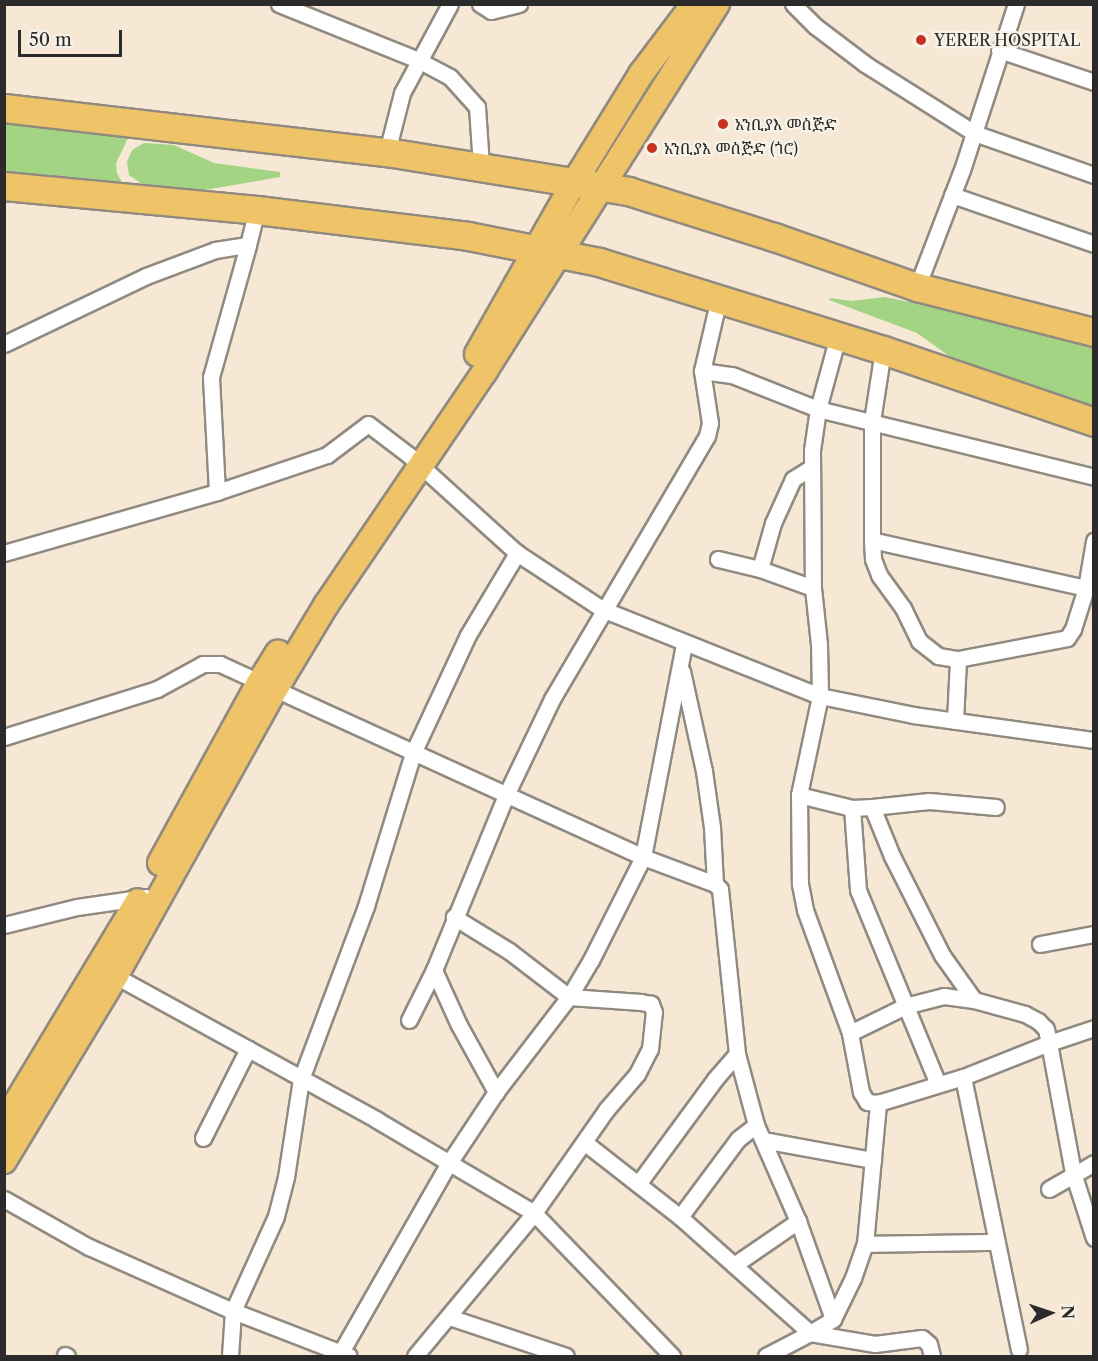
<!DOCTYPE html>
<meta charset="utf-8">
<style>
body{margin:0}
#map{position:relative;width:1098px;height:1361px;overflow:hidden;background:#f6e8d5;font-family:"Libre Caslon Text","Noto Serif Ethiopic",serif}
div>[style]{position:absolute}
.green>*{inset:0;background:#a2d484}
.roads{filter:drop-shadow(2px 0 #908a80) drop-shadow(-2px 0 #908a80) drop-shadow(0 2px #908a80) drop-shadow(0 -2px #908a80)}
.street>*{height:15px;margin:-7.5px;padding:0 7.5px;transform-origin:7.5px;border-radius:7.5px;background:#fff}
.primary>*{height:24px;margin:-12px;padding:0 12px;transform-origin:12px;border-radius:12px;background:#efc469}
.highway>*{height:27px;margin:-13.5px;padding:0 13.5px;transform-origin:13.5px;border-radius:13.5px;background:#efc469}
.dots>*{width:16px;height:16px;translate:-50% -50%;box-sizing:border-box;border:3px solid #f7f3e8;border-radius:50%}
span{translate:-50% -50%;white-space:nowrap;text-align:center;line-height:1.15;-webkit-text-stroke:4.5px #f7f3e8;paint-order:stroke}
.poi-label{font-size:16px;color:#2b2b2b}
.left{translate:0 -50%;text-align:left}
.frame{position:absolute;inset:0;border:6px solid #2b2b2b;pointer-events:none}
.north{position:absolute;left:1020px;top:1283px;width:60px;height:60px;-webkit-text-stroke:4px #f7f3e8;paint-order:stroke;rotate:87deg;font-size:16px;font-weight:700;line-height:24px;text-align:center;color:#2b2b2b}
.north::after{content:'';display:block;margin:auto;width:21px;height:27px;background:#2b2b2b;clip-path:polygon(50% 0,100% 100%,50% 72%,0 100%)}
.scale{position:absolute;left:18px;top:30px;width:104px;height:27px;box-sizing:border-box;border:3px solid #2b2b2b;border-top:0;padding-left:8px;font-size:18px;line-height:21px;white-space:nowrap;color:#2b2b2b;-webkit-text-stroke:4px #f7f3e8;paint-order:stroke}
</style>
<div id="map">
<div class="green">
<div style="clip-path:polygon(5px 118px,129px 136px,116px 163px,117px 173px,125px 188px,5px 178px)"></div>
<div style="clip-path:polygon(144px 143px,174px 145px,214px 163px,280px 172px,280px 177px,193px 192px,145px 186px,129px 175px,127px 162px,132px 150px)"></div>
<div style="clip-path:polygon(885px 297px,909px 302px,937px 304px,999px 324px,1060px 335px,1093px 346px,1093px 415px,977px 376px,917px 333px,829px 300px,830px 298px,852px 301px)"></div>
</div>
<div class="roads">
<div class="street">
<div style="left:279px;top:4px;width:150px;rotate:21.9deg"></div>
<div style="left:418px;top:60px;width:36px;rotate:28deg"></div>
<div style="left:450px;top:77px;width:40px;rotate:48deg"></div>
<div style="left:477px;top:107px;width:59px;rotate:86.1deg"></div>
<div style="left:480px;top:4px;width:13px;rotate:32deg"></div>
<div style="left:491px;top:11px;width:29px;rotate:-14deg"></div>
<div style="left:793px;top:4px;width:31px;rotate:45deg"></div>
<div style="left:815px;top:26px;width:63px;rotate:37.2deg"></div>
<div style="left:865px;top:64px;width:129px;rotate:32.3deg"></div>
<div style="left:974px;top:133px;width:127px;rotate:19.3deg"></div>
<div style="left:999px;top:50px;width:100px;rotate:18.6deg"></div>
<div style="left:387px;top:152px;width:61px;rotate:-75.7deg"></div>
<div style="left:402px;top:93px;width:101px;rotate:-61.7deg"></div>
<div style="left:952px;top:195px;width:150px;rotate:19deg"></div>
<div style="left:917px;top:287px;width:125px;rotate:-69deg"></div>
<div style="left:962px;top:170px;width:175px;rotate:-72deg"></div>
<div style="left:838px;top:336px;width:76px;rotate:105.3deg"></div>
<div style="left:818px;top:409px;width:41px;rotate:98.3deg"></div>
<div style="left:812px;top:450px;width:138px;rotate:89.6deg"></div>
<div style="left:813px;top:588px;width:56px;rotate:83.9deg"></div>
<div style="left:819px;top:644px;width:52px;rotate:88.9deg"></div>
<div style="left:820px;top:696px;width:101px;rotate:102deg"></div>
<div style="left:799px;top:795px;width:55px;rotate:13.8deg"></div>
<div style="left:852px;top:808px;width:20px;rotate:-3deg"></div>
<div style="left:872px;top:807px;width:53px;rotate:67.8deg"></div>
<div style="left:892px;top:856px;width:111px;rotate:63.2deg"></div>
<div style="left:942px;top:955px;width:55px;rotate:54.6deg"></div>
<div style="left:4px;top:344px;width:157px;rotate:-25.6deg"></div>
<div style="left:146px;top:276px;width:74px;rotate:-20.6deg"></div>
<div style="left:215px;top:250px;width:33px;rotate:-9deg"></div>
<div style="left:248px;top:245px;width:36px;rotate:-76deg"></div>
<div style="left:702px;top:371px;width:30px;rotate:8deg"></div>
<div style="left:732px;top:375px;width:92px;rotate:21.6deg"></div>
<div style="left:818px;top:409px;width:284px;rotate:13.8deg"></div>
<div style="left:217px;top:492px;width:116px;rotate:-18.6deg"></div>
<div style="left:327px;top:455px;width:51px;rotate:-37.1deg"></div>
<div style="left:368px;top:424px;width:53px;rotate:37.3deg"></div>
<div style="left:410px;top:456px;width:144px;rotate:42.2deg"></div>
<div style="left:517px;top:553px;width:102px;rotate:33.4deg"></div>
<div style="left:602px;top:609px;width:235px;rotate:21.8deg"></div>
<div style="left:820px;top:696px;width:95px;rotate:11.5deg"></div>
<div style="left:913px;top:715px;width:183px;rotate:7.9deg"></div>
<div style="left:872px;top:540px;width:119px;rotate:-90deg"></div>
<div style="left:872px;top:421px;width:72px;rotate:-81.2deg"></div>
<div style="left:4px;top:553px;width:222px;rotate:-16deg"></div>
<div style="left:217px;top:492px;width:115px;rotate:-93deg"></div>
<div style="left:211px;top:377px;width:137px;rotate:-74.3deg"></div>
<div style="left:718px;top:559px;width:43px;rotate:13.4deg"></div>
<div style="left:760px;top:569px;width:56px;rotate:19.7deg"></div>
<div style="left:760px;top:569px;width:48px;rotate:-74.2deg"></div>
<div style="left:773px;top:523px;width:48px;rotate:-65.6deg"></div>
<div style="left:793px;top:479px;width:22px;rotate:-32deg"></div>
<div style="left:1086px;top:588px;width:219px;rotate:-167.4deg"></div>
<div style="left:872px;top:540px;width:19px;rotate:87deg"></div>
<div style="left:873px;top:559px;width:17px;rotate:69deg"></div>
<div style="left:879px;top:575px;width:41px;rotate:54deg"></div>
<div style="left:903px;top:608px;width:37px;rotate:64deg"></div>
<div style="left:919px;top:641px;width:24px;rotate:38deg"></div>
<div style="left:938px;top:656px;width:20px;rotate:9deg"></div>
<div style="left:958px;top:659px;width:111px;rotate:-10.9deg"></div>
<div style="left:1067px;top:638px;width:11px;rotate:-56deg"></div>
<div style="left:1073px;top:629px;width:43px;rotate:-72.4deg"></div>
<div style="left:1086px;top:588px;width:48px;rotate:-80.3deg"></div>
<div style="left:682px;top:671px;width:102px;rotate:77.6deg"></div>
<div style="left:704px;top:771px;width:57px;rotate:81.9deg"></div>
<div style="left:712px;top:827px;width:57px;rotate:87deg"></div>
<div style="left:955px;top:721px;width:62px;rotate:-87.2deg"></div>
<div style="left:4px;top:737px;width:160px;rotate:-17.4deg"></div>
<div style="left:157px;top:689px;width:52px;rotate:-28.5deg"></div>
<div style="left:203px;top:664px;width:17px"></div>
<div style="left:220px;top:664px;width:465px;rotate:24.5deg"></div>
<div style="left:643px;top:857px;width:217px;rotate:-79.1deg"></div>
<div style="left:799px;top:795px;width:89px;rotate:89.4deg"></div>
<div style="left:800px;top:884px;width:26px;rotate:79deg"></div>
<div style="left:805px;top:910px;width:131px;rotate:69.9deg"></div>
<div style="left:872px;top:807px;width:57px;rotate:-6deg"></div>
<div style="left:929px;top:801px;width:67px;rotate:5.1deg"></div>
<div style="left:852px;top:808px;width:82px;rotate:85.8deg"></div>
<div style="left:858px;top:890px;width:210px;rotate:67.6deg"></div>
<div style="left:4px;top:925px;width:75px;rotate:-13.9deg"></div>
<div style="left:77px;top:907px;width:70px;rotate:-8.2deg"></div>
<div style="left:1040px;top:944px;width:55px;rotate:-10.5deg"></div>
<div style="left:434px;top:970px;width:60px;rotate:65.6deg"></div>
<div style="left:459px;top:1025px;width:77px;rotate:61.1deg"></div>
<div style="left:110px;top:973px;width:305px;rotate:28.8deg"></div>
<div style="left:377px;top:1120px;width:182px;rotate:30.6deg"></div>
<div style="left:534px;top:1213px;width:199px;rotate:46deg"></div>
<div style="left:409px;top:1020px;width:56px;rotate:-63.4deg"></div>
<div style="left:434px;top:970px;width:191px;rotate:-67.6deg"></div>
<div style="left:507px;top:793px;width:104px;rotate:-64.4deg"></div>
<div style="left:552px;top:699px;width:305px;rotate:-59.5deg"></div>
<div style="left:707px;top:436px;width:13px;rotate:-77deg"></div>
<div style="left:710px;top:423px;width:53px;rotate:-98.7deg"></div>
<div style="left:702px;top:371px;width:75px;rotate:-76.9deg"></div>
<div style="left:1094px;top:1028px;width:47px;rotate:161.6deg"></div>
<div style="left:1049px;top:1043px;width:92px;rotate:158.4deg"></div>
<div style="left:963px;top:1077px;width:89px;rotate:163deg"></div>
<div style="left:878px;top:1103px;width:11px;rotate:-175deg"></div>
<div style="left:867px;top:1102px;width:12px;rotate:-121deg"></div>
<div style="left:861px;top:1092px;width:60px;rotate:-100.6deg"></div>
<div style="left:850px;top:1033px;width:61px;rotate:-26.1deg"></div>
<div style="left:905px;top:1006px;width:40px;rotate:-14.4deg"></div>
<div style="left:944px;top:996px;width:30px;rotate:8deg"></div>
<div style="left:974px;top:1000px;width:53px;rotate:15.4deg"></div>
<div style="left:1025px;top:1014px;width:15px;rotate:28deg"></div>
<div style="left:1038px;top:1021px;width:11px;rotate:45deg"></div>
<div style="left:1046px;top:1029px;width:14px;rotate:78deg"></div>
<div style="left:1049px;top:1043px;width:132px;rotate:79.5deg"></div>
<div style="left:1073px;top:1173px;width:68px;rotate:72.1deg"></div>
<div style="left:963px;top:1077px;width:278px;rotate:78.4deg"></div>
<div style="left:203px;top:1138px;width:100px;rotate:-63.2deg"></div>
<div style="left:763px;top:1140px;width:112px;rotate:10.3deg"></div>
<div style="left:584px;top:1142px;width:122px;rotate:38deg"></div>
<div style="left:680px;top:1217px;width:174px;rotate:41.7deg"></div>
<div style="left:810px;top:1333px;width:27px;rotate:-31deg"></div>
<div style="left:833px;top:1319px;width:46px;rotate:-64deg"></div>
<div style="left:853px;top:1278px;width:36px;rotate:-71deg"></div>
<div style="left:865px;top:1244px;width:142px;rotate:-84.7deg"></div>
<div style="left:638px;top:1184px;width:130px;rotate:-53.7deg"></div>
<div style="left:715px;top:1079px;width:33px;rotate:-49deg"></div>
<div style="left:1049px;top:1189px;width:52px;rotate:-30deg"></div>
<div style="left:4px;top:1199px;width:98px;rotate:29.5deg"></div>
<div style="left:89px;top:1247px;width:158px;rotate:24deg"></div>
<div style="left:233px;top:1311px;width:124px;rotate:21.2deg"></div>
<div style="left:680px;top:1217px;width:97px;rotate:-53.4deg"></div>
<div style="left:738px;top:1139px;width:23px;rotate:-38deg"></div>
<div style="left:865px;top:1244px;width:131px;rotate:-0.9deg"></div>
<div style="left:734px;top:1265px;width:78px;rotate:-34.5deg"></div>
<div style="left:449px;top:1317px;width:123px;rotate:18.4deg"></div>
<div style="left:341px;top:1352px;width:218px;rotate:-60.3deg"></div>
<div style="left:449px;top:1163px;width:85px;rotate:-56.5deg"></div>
<div style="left:496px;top:1092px;width:120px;rotate:-52.5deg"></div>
<div style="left:569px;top:997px;width:43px;rotate:-59.3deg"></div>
<div style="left:591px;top:960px;width:115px;rotate:-63.2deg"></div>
<div style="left:643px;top:857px;width:77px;rotate:20.6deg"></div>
<div style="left:715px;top:884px;width:7px;rotate:45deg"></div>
<div style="left:720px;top:889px;width:166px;rotate:84.1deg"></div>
<div style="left:737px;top:1054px;width:73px;rotate:75deg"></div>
<div style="left:756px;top:1125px;width:105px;rotate:66.4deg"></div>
<div style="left:798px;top:1221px;width:104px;rotate:70.3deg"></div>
<div style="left:65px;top:1355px;width:2px;rotate:27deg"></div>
<div style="left:230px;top:1356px;width:45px;rotate:-86.2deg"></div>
<div style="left:233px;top:1311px;width:104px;rotate:-65.6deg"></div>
<div style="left:276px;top:1216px;width:40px;rotate:-75.6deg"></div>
<div style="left:286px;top:1177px;width:99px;rotate:-81.3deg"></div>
<div style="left:301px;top:1079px;width:185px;rotate:-69.4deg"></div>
<div style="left:366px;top:906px;width:160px;rotate:-72.9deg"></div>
<div style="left:413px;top:753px;width:130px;rotate:-65deg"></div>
<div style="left:468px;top:635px;width:96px;rotate:-59.1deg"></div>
<div style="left:415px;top:1356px;width:186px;rotate:-50.2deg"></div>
<div style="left:534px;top:1213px;width:126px;rotate:-55deg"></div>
<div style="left:606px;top:1110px;width:48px;rotate:-49.3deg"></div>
<div style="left:637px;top:1074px;width:28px;rotate:-63deg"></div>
<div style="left:650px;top:1049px;width:37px;rotate:-84deg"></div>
<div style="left:654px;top:1012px;width:9px;rotate:-111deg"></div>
<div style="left:651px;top:1004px;width:10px;rotate:-169deg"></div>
<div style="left:641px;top:1002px;width:72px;rotate:-176deg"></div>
<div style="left:569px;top:997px;width:76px;rotate:-142.5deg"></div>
<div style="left:509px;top:951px;width:65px;rotate:-148.3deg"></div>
<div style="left:766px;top:1356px;width:50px;rotate:-27.6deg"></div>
<div style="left:810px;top:1333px;width:66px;rotate:9.6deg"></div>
<div style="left:875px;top:1344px;width:47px;rotate:-7.3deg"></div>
<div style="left:922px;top:1338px;width:9px;rotate:41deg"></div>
<div style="left:929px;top:1344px;width:12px;rotate:76deg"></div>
</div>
<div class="primary">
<div style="left:477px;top:354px;width:199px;rotate:-60.5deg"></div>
<div style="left:575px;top:181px;width:126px;rotate:-58.3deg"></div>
<div style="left:641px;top:74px;width:88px;rotate:-52.9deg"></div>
<div style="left:160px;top:863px;width:205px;rotate:-61.2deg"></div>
<div style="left:259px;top:683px;width:36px;rotate:-58deg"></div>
<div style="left:4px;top:1123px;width:259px;rotate:-58.9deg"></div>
<div style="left:4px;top:1161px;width:217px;rotate:-58.9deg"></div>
<div style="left:116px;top:975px;width:329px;rotate:-60.9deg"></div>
<div style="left:276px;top:688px;width:97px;rotate:-58.9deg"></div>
<div style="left:326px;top:605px;width:283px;rotate:-55.8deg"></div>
<div style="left:485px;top:371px;width:434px;rotate:-57.7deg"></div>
</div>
<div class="highway">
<div style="left:4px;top:108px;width:386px;rotate:6.6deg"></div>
<div style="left:387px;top:152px;width:244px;rotate:9.2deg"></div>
<div style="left:628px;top:191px;width:153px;rotate:17.5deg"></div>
<div style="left:774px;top:237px;width:151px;rotate:19.3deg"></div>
<div style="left:917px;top:287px;width:183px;rotate:14.3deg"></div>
<div style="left:4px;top:186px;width:254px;rotate:5.4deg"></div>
<div style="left:257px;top:210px;width:213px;rotate:7deg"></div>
<div style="left:468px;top:236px;width:134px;rotate:11.2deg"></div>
<div style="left:599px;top:262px;width:297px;rotate:17.2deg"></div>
<div style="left:883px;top:350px;width:223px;rotate:18.8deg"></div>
</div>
</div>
<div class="dots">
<div style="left:921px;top:40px;background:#c8321e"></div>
<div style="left:723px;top:124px;background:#c8321e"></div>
<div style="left:652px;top:148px;background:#c8321e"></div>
</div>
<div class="poi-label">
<span class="left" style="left:934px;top:40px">YERER HOSPITAL</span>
<span class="left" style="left:735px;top:124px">አንቢያእ መስጅድ</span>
<span class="left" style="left:664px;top:148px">አንቢያእ መስጅድ (ጎሮ)</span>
</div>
<div class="frame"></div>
<div class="north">N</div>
<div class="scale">50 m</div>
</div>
